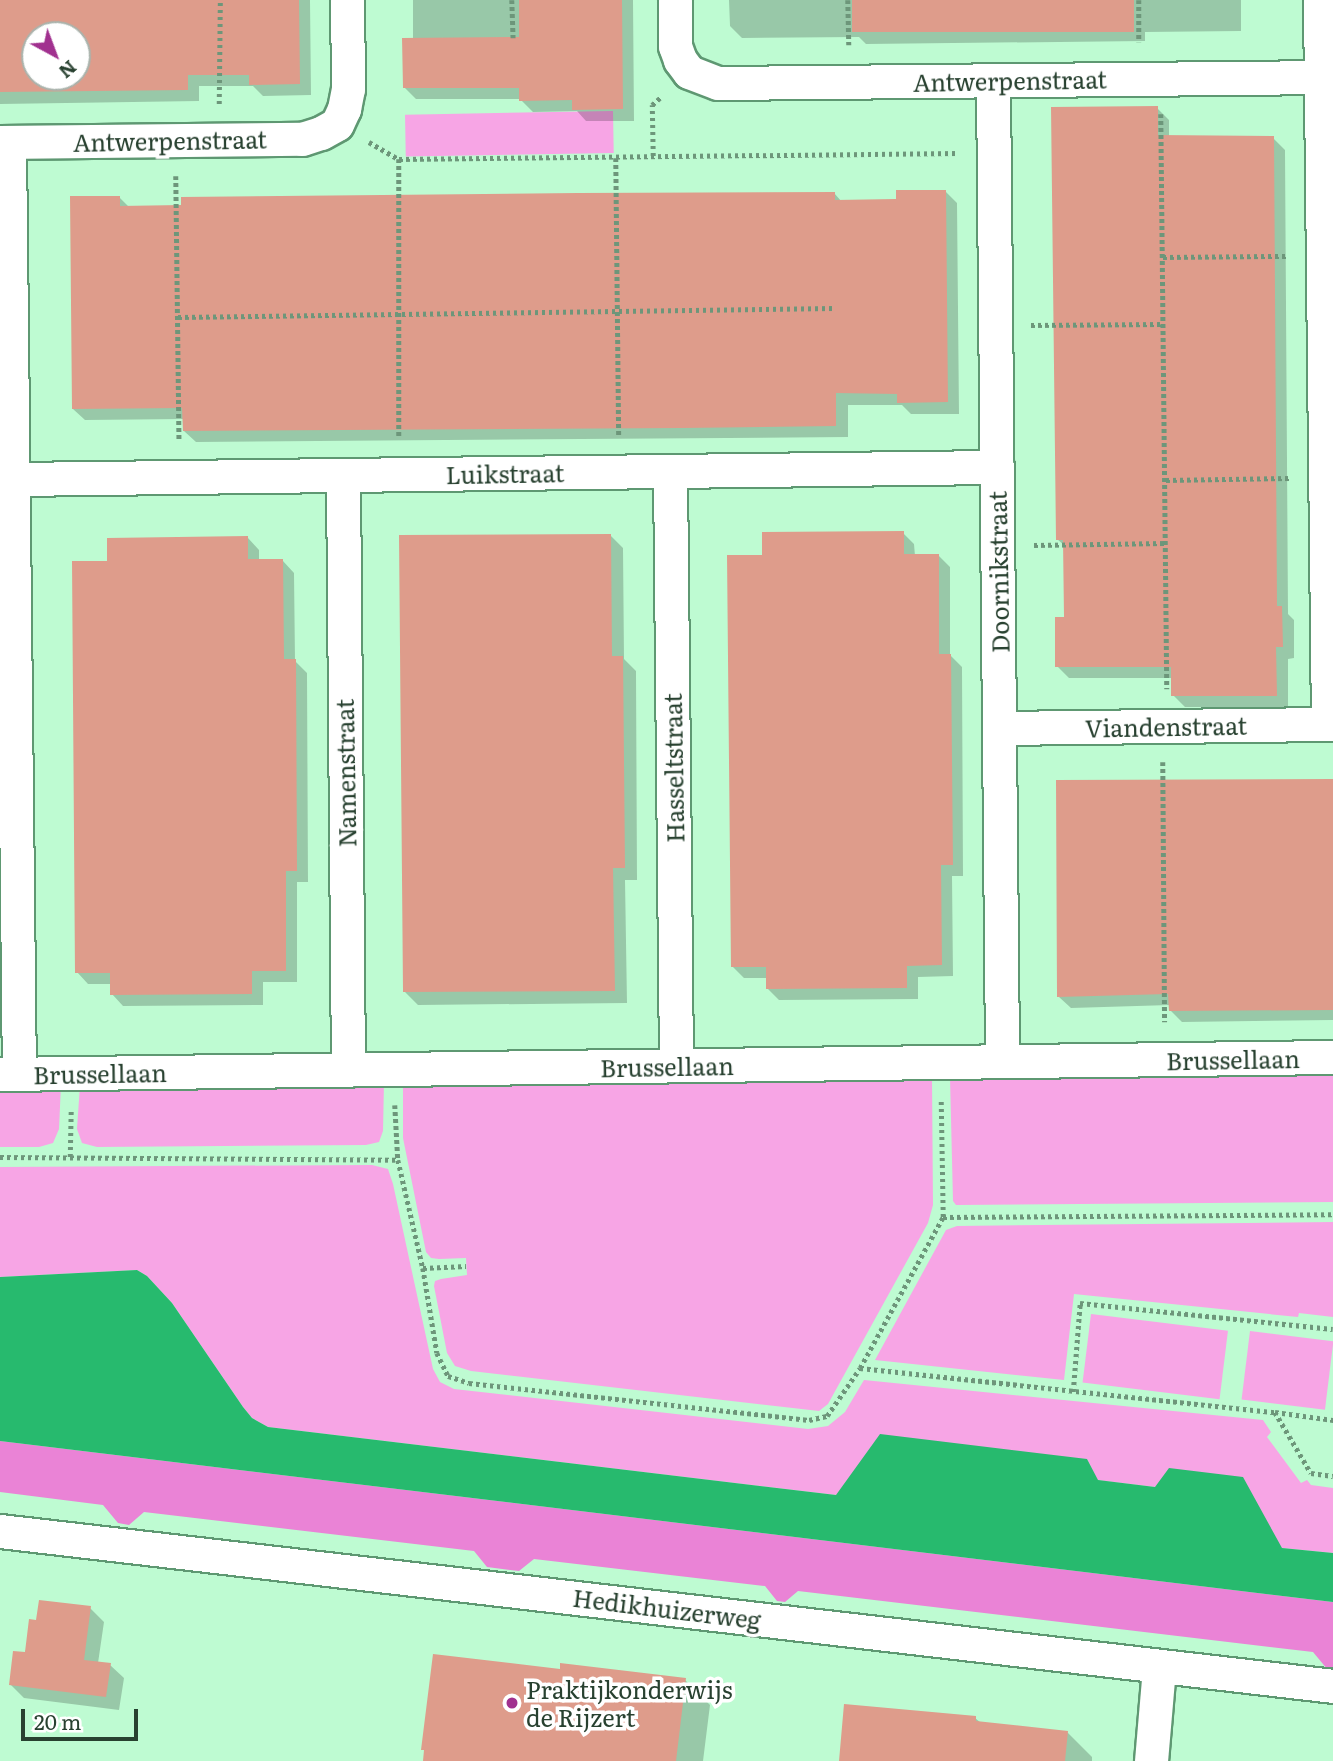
<!DOCTYPE html>
<style>
body{margin:0}
#map{position:relative;width:1333px;height:1761px;overflow:hidden;background:#befbd2;font-family:Literata,serif}
div>[style]{position:absolute}
.green>*{inset:0;background:#f7a5e5;transform-origin:0 0}
.forest>*{inset:0;background:#ea83d6}
.water>*{inset:0;background:#27ba6e}
.shadow>*{inset:0;background:#0003}
.building>*{inset:0;background:#de9c8b;transform-origin:0 0}
.path>*{height:4.5px;margin-top:-2.25px;transform-origin:0;background:repeating-linear-gradient(90deg,#6d967a 0 3.5px,transparent 0 7px)}
.roads{filter:drop-shadow(2px 0 #5e9872) drop-shadow(-2px 0 #5e9872) drop-shadow(0 2px #5e9872) drop-shadow(0 -2px #5e9872)}
.street>*{height:33px;margin:-16.5px;padding:0 16.5px;transform-origin:16.5px;border-radius:16.5px;background:#fff}
.dots>*{width:19px;height:19px;translate:-50% -50%;box-sizing:border-box;border:4px solid #fff;border-radius:50%}
span{translate:-50% -50%;white-space:nowrap;text-align:center;line-height:1.15;-webkit-text-stroke:7px #fff;paint-order:stroke}
.street-label{font-size:24px;color:#284130}
.poi-label{font-size:24px;color:#284130}
.left{translate:0 -50%;text-align:left}
.north{position:absolute;left:21px;top:21px;width:70px;height:70px;box-sizing:border-box;background:#fff;border:2px solid #a9b3ac;border-radius:50%;rotate:139deg;font-size:19px;font-weight:700;line-height:28px;text-align:center;color:#284130}
.north::after{content:'';display:block;margin:auto;width:24px;height:32px;background:#a1318f;clip-path:polygon(50% 0,100% 100%,50% 72%,0 100%)}
.scale{position:absolute;left:21px;top:1709px;width:117px;height:32px;box-sizing:border-box;border:4px solid #284130;border-top:0;padding-left:9px;font-size:21px;line-height:24px;white-space:nowrap;color:#284130;-webkit-text-stroke:5px #fff;paint-order:stroke}
</style>
<div id="map">
<div class="green">
<div style="left:613px;top:111px;width:42px;height:208px;rotate:89deg"></div>
<div style="clip-path:polygon(1333px 1074px,1333px 1202px,956px 1205px,953px 1201px,950px 1077px)"></div>
<div style="clip-path:polygon(932px 1078px,933px 1205px,928px 1223px,828px 1404px,819px 1411px,471px 1371px,455px 1366px,447px 1353px,434px 1286px,435px 1281px,441px 1279px,467px 1275px,466px 1258px,439px 1259px,431px 1258px,426px 1252px,403px 1138px,403px 1082px)"></div>
<div style="clip-path:polygon(384px 1082px,383px 1131px,379px 1142px,366px 1145px,97px 1147px,82px 1143px,77px 1129px,80px 1085px)"></div>
<div style="clip-path:polygon(61px 1084px,59px 1129px,53px 1143px,39px 1147px,0 1147px,0 1085px)"></div>
<div style="clip-path:polygon(372px 1165px,388px 1169px,393px 1184px,433px 1369px,440px 1382px,454px 1389px,808px 1429px,828px 1426px,845px 1412px,864px 1380px,1263px 1420px,1271px 1432px,1267px 1437px,1301px 1483px,1307px 1480px,1311px 1485px,1333px 1488px,1333px 1553px,1282px 1548px,1155px 1487px,1097px 1480px,1087px 1459px,836px 1495px,268px 1427px,252px 1418px,243px 1407px,172px 1303px,147px 1276px,137px 1270px,0 1277px,0 1167px)"></div>
<div style="clip-path:polygon(1333px 1222px,1333px 1317px,1299px 1313px,1298px 1317px,1074px 1294px,1064px 1380px,875px 1360px,946px 1230px,957px 1226px)"></div>
<div style="left:1091px;top:1314px;width:138px;height:69px;rotate:7deg"></div>
<div style="left:1250px;top:1331px;width:84px;height:69px;rotate:7deg"></div>
</div>
<div class="forest">
<div style="clip-path:polygon(0 1441px,1333px 1602px,1333px 1676px,1313px 1652px,798px 1591px,785px 1602px,777px 1601px,765px 1586px,534px 1559px,519px 1571px,487px 1567px,474px 1551px,144px 1512px,129px 1525px,118px 1523px,103px 1505px,0 1492px)"></div>
</div>
<div class="water">
<div style="clip-path:polygon(137px 1270px,147px 1276px,172px 1303px,243px 1407px,252px 1418px,268px 1427px,836px 1495px,880px 1434px,1087px 1459px,1098px 1480px,1155px 1487px,1169px 1468px,1243px 1477px,1282px 1548px,1333px 1553px,1333px 1602px,0 1441px,0 1277px)"></div>
</div>
<div class="shadow">
<div style="clip-path:polygon(evenodd,0 0,310px 0,311px 95px,263px 96px,253px 86px,199px 86px,199px 101px,0 104px,0 0,35px 35px,77px 35px,77px 77px,35px 77px,35px 35px)"></div>
<div style="clip-path:polygon(413px 0,633px 0,634px 121px,586px 121px,577px 111px,533px 112px,520px 99px,416px 99px,404px 87px,413px 39px)"></div>
<div style="clip-path:polygon(729px 0,1241px 0,1241px 31px,1145px 32px,1145px 41px,866px 44px,859px 37px,742px 38px,730px 26px)"></div>
<div style="clip-path:polygon(1157px 108px,1169px 120px,1169px 137px,1273px 138px,1285px 150px,1288px 614px,1294px 620px,1294px 658px,1288px 659px,1288px 707px,1185px 707px,1173px 695px,1173px 678px,1069px 678px,1057px 666px,1066px 618px,1065px 546px,1057px 539px)"></div>
<div style="clip-path:polygon(946px 192px,957px 203px,959px 414px,911px 414px,902px 405px,848px 405px,848px 437px,196px 442px,184px 431px,184px 419px,85px 420px,73px 409px,119px 197px,129px 207px,834px 193px,842px 202px,898px 201px)"></div>
<div style="clip-path:polygon(903px 533px,914px 544px,915px 556px,938px 555px,950px 567px,950px 655px,962px 667px,963px 876px,952px 876px,953px 976px,918px 977px,918px 999px,779px 1000px,767px 988px,767px 978px,744px 978px,732px 966px,764px 557px)"></div>
<div style="clip-path:polygon(610px 535px,623px 548px,624px 659px,636px 671px,637px 880px,625px 880px,627px 1003px,418px 1005px,405px 992px)"></div>
<div style="clip-path:polygon(248px 538px,259px 550px,259px 561px,283px 561px,294px 573px,295px 661px,307px 673px,308px 882px,297px 882px,297px 982px,263px 982px,263px 1005px,123px 1006px,112px 994px,112px 984px,88px 984px,77px 972px,108px 563px)"></div>
<div style="clip-path:polygon(1333px 781px,1333px 1020px,1182px 1022px,1170px 1010px,1170px 1005px,1071px 1008px,1059px 997px)"></div>
<div style="clip-path:polygon(90px 1608px,104px 1622px,98px 1663px,110px 1665px,124px 1678px,119px 1710px,24px 1698px,11px 1685px,38px 1621px)"></div>
<div style="clip-path:polygon(561px 1671px,685px 1680px,710px 1705px,703px 1761px,424px 1761px)"></div>
<div style="clip-path:polygon(975px 1718px,981px 1723px,1067px 1732px,1092px 1757px,1092px 1761px,840px 1761px)"></div>
</div>
<div class="building">
<div style="clip-path:polygon(evenodd,0 0,299px 0,300px 84px,249px 85px,249px 75px,188px 75px,188px 90px,0 92px,0 0,35px 35px,77px 35px,77px 77px,35px 77px,35px 35px)"></div>
<div style="clip-path:polygon(519px 0,622px 0,623px 109px,572px 110px,572px 100px,519px 101px,519px 88px,403px 88px,402px 38px,519px 37px)"></div>
<div style="left:852px;top:0;width:282px;height:32px"></div>
<div style="clip-path:polygon(1158px 106px,1158px 135px,1274px 136px,1277px 606px,1282px 606px,1283px 647px,1276px 647px,1277px 696px,1171px 696px,1171px 667px,1055px 667px,1055px 617px,1064px 617px,1063px 540px,1056px 540px,1051px 107px)"></div>
<div style="clip-path:polygon(896px 190px,946px 190px,948px 402px,897px 403px,897px 394px,836px 393px,836px 426px,681px 428px,183px 431px,182px 408px,72px 409px,70px 196px,120px 196px,120px 206px,181px 205px,181px 197px,578px 193px,835px 192px,835px 200px,896px 199px)"></div>
<div style="clip-path:polygon(904px 531px,904px 554px,939px 554px,939px 654px,951px 654px,953px 865px,941px 865px,942px 965px,907px 966px,907px 988px,766px 989px,766px 967px,731px 967px,727px 555px,762px 555px,762px 532px)"></div>
<div style="clip-path:polygon(611px 534px,612px 656px,623px 656px,625px 868px,613px 868px,615px 991px,403px 992px,399px 535px)"></div>
<div style="clip-path:polygon(248px 536px,248px 559px,283px 559px,284px 659px,296px 659px,297px 871px,286px 871px,286px 971px,252px 971px,252px 994px,110px 995px,110px 973px,75px 973px,72px 561px,107px 561px,107px 538px)"></div>
<div style="clip-path:polygon(1333px 779px,1333px 1010px,1169px 1011px,1168px 994px,1057px 997px,1056px 780px)"></div>
<div style="clip-path:polygon(39px 1600px,91px 1606px,84px 1660px,111px 1663px,106px 1697px,9px 1685px,13px 1651px,25px 1652px,29px 1619px,36px 1620px)"></div>
<div style="clip-path:polygon(433px 1654px,560px 1669px,560px 1663px,686px 1678px,676px 1761px,423px 1761px,424px 1750px,421px 1750px)"></div>
<div style="clip-path:polygon(844px 1704px,976px 1716px,976px 1721px,1068px 1731px,1065px 1761px,839px 1761px)"></div>
</div>
<div class="path">
<div style="left:512px;top:0;width:38px;rotate:88deg"></div>
<div style="left:848px;top:0;width:45px;rotate:88.7deg"></div>
<div style="left:1139px;top:0;width:42px;rotate:90deg"></div>
<div style="left:219px;top:104px;width:104px;rotate:-89.4deg"></div>
<div style="left:1161px;top:114px;width:575px;rotate:89.4deg"></div>
<div style="left:369px;top:142px;width:34px;rotate:30deg"></div>
<div style="left:399px;top:159px;width:559px;rotate:-0.61deg"></div>
<div style="left:653px;top:156px;width:51px;rotate:-91.1deg"></div>
<div style="left:652px;top:105px;width:13px;rotate:-42deg"></div>
<div style="left:616px;top:158px;width:279px;rotate:89.4deg"></div>
<div style="left:399px;top:159px;width:279px;rotate:90deg"></div>
<div style="left:176px;top:176px;width:264px;rotate:89.3deg"></div>
<div style="left:1163px;top:257px;width:124px;rotate:-0.5deg"></div>
<div style="left:178px;top:317px;width:657px;rotate:-0.78deg"></div>
<div style="left:1031px;top:325px;width:133px;rotate:-0.4deg"></div>
<div style="left:1166px;top:480px;width:125px;rotate:-0.9deg"></div>
<div style="left:1034px;top:545px;width:132px;rotate:-0.9deg"></div>
<div style="left:1163px;top:762px;width:260px;rotate:89.6deg"></div>
<div style="left:395px;top:1105px;width:55px;rotate:86.9deg"></div>
<div style="left:398px;top:1160px;width:111px;rotate:77deg"></div>
<div style="left:423px;top:1268px;width:86px;rotate:80.6deg"></div>
<div style="left:437px;top:1353px;width:25px;rotate:64deg"></div>
<div style="left:448px;top:1376px;width:22px;rotate:18deg"></div>
<div style="left:469px;top:1383px;width:342px;rotate:6.2deg"></div>
<div style="left:809px;top:1420px;width:18px;rotate:-13deg"></div>
<div style="left:827px;top:1416px;width:58px;rotate:-55.5deg"></div>
<div style="left:860px;top:1368px;width:417px;rotate:6.1deg"></div>
<div style="left:1275px;top:1412px;width:71px;rotate:59.5deg"></div>
<div style="left:1311px;top:1473px;width:22px;rotate:8deg"></div>
<div style="left:0;top:1157px;width:398px;rotate:0.4deg"></div>
<div style="left:70px;top:1157px;width:48px;rotate:-88.8deg"></div>
<div style="left:943px;top:1217px;width:390px;rotate:-0.4deg"></div>
<div style="left:423px;top:1268px;width:43px;rotate:-2.7deg"></div>
<div style="left:860px;top:1368px;width:172px;rotate:-61.2deg"></div>
<div style="left:943px;top:1217px;width:119px;rotate:-91deg"></div>
<div style="left:1073px;top:1392px;width:89px;rotate:-85.5deg"></div>
<div style="left:1080px;top:1303px;width:254px;rotate:5.9deg"></div>
<div style="left:1275px;top:1412px;width:59px;rotate:7.9deg"></div>
</div>
<div class="roads">
<div class="street">
<div style="left:675px;top:0;width:46px;rotate:90deg"></div>
<div style="left:675px;top:46px;width:15px;rotate:70deg"></div>
<div style="left:680px;top:60px;width:15px;rotate:53deg"></div>
<div style="left:689px;top:72px;width:31px;rotate:21deg"></div>
<div style="left:718px;top:83px;width:615px;rotate:-0.56deg"></div>
<div style="left:1320px;top:0;width:724px;rotate:89.37deg"></div>
<div style="left:993px;top:82px;width:979px;rotate:89.47deg"></div>
<div style="left:0;top:142px;width:302px;rotate:-0.6deg"></div>
<div style="left:302px;top:139px;width:20px;rotate:-18deg"></div>
<div style="left:321px;top:133px;width:18px;rotate:-29deg"></div>
<div style="left:337px;top:124px;width:17px;rotate:-65deg"></div>
<div style="left:344px;top:109px;width:20px;rotate:-79deg"></div>
<div style="left:348px;top:89px;width:89px;rotate:-90.6deg"></div>
<div style="left:9px;top:142px;width:932px;rotate:89.39deg"></div>
<div style="left:670px;top:471px;width:594px;rotate:89.42deg"></div>
<div style="left:343px;top:476px;width:594px;rotate:89.52deg"></div>
<div style="left:13px;top:479px;width:984px;rotate:-0.7deg"></div>
<div style="left:999px;top:728px;width:334px;rotate:-0.7deg"></div>
<div style="left:0;top:1074px;width:1333px;rotate:-0.73deg"></div>
<div style="left:0;top:1531px;width:1342px;rotate:6.63deg"></div>
<div style="left:1151px;top:1761px;width:93px;rotate:-85.1deg"></div>
</div>
</div>
<div class="dots">
<div style="left:512px;top:1703px;background:#a1318f"></div>
</div>
<div class="street-label">
<span style="left:1010px;top:80px;rotate:-1deg">Antwerpenstraat</span>
<span style="left:170px;top:140px;rotate:-1deg">Antwerpenstraat</span>
<span style="left:505px;top:473px;rotate:-1deg">Luikstraat</span>
<span style="left:998px;top:572px;rotate:-91deg">Doornikstraat</span>
<span style="left:1166px;top:726px;rotate:-1deg">Viandenstraat</span>
<span style="left:673px;top:768px;rotate:-91deg">Hasseltstraat</span>
<span style="left:345px;top:773px;rotate:-91deg">Namenstraat</span>
<span style="left:1233px;top:1059px;rotate:-1deg">Brussellaan</span>
<span style="left:667px;top:1066px;rotate:-1deg">Brussellaan</span>
<span style="left:100px;top:1073px;rotate:-1deg">Brussellaan</span>
<span style="left:667px;top:1608px;rotate:7deg">Hedikhuizerweg</span>
</div>
<div class="poi-label">
<span class="left" style="left:526px;top:1703px">Praktijkonderwijs<br>de Rijzert</span>
</div>
<div class="north">N</div>
<div class="scale">20 m</div>
</div>
